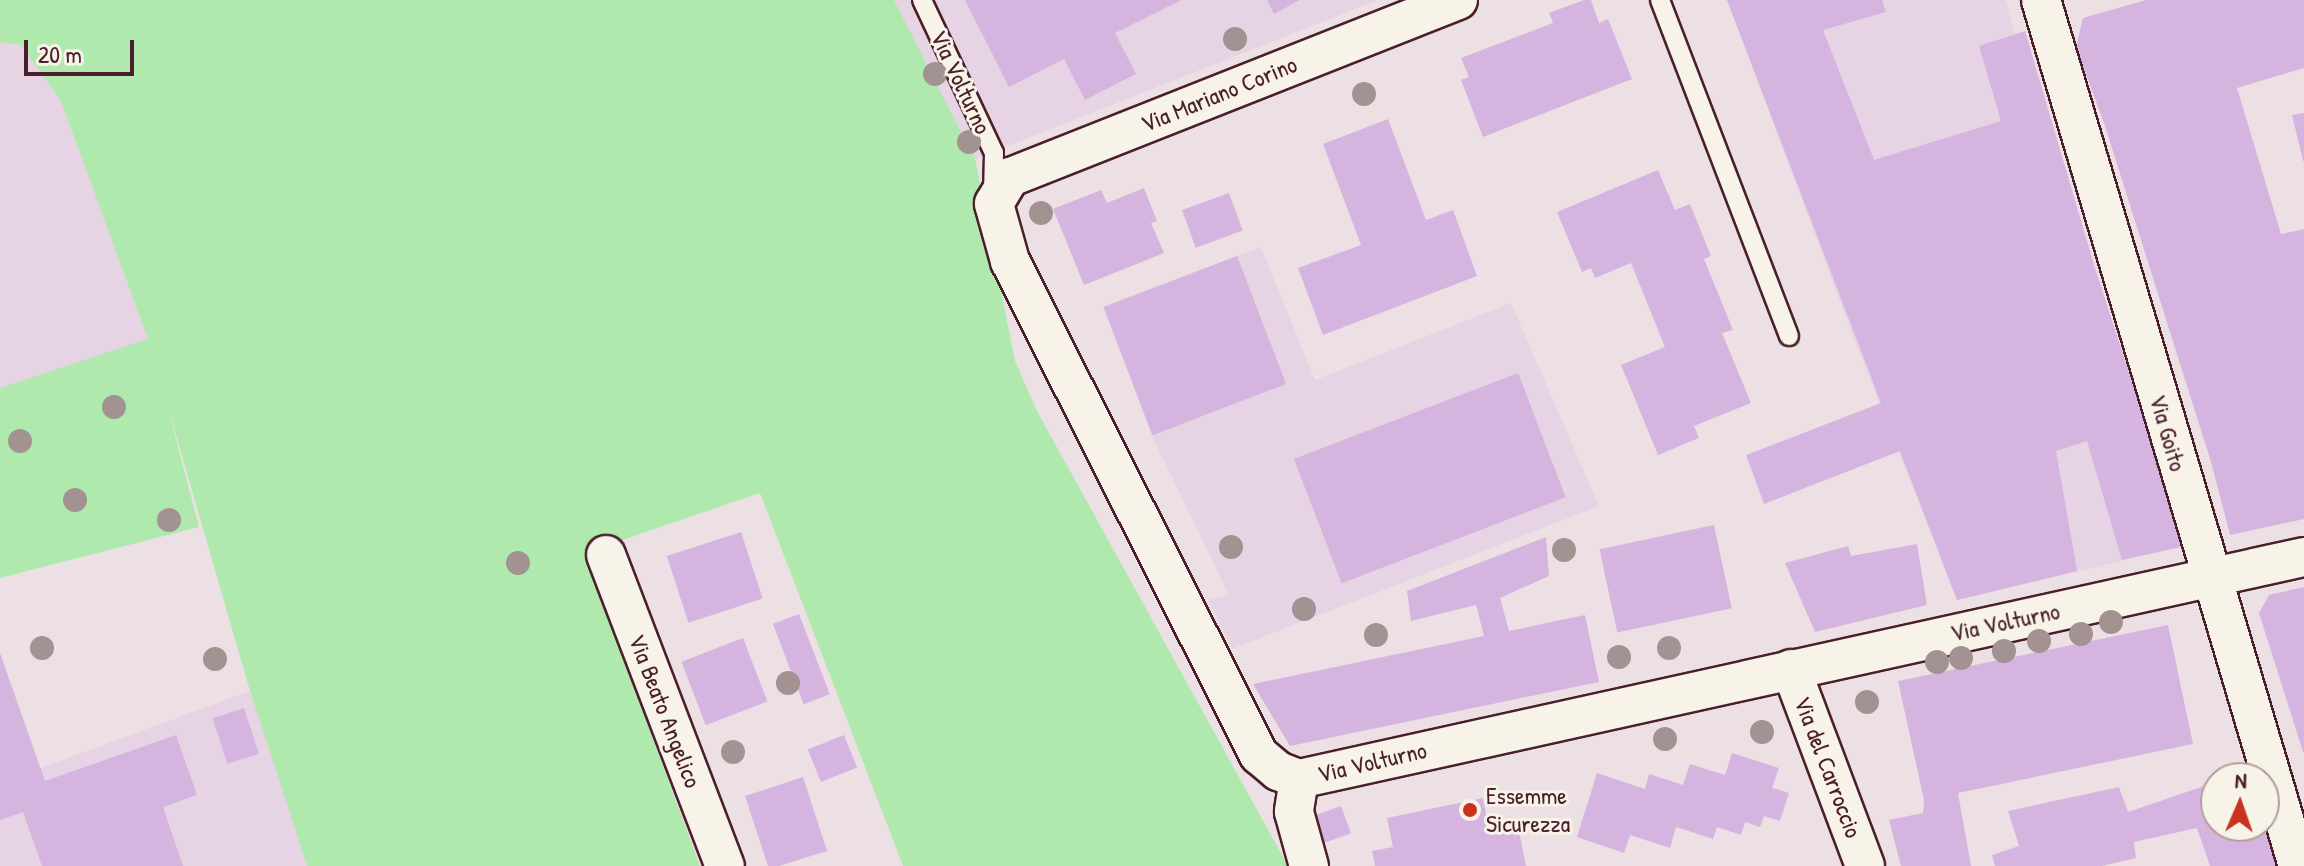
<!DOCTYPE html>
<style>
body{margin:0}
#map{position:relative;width:2304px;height:866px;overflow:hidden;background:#ede0e5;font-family:"Patrick Hand",sans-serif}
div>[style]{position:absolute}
.built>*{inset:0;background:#e6d3e3}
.green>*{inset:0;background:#b0e9ae}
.building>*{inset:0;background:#d5b4df;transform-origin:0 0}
.roads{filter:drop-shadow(2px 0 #4a1f2b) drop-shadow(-2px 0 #4a1f2b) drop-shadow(0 2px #4a1f2b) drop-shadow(0 -2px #4a1f2b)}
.service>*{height:18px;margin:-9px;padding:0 9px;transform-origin:9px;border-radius:9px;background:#f7f3e8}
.minor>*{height:38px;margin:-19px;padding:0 19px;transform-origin:19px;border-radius:19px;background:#f7f3e8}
.trees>*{width:24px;height:24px;margin:-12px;border-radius:50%;background:#a29291}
.dots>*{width:22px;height:22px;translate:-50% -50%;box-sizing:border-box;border:4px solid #f7f3e8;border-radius:50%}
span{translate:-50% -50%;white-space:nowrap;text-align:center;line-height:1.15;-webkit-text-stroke:6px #f7f3e8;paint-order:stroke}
.street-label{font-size:24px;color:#4a1f2b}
.poi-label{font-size:24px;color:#4a1f2b}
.left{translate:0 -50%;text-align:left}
.north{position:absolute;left:2200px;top:762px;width:80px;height:80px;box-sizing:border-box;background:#f7f3e8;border:2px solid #b29e9c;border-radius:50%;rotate:2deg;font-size:22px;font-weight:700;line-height:32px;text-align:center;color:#4a1f2b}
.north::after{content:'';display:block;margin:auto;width:28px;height:36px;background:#c8321e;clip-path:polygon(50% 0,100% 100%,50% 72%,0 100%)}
.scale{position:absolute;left:24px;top:40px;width:110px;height:36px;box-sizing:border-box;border:4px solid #4a1f2b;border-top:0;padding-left:10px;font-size:24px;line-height:28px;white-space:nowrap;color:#4a1f2b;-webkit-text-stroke:6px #f7f3e8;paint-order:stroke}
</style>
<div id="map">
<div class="built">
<div style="clip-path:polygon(894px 0,1378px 0,975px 159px)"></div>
<div style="clip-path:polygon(1727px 0,2006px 0,2015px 34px,2025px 31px,2094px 265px,2185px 546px,1957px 600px,1854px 339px)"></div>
<div style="clip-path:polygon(0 42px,21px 45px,61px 101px,149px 340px,0 388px)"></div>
<div style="clip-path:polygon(1261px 247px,1315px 380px,1511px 303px,1599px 506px,1232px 649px,1208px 599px,1229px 595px,1152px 436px,1103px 306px)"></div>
<div style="clip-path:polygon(250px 691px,307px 866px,0 866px,0 783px)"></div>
</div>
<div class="green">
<div style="clip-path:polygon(0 0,894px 0,975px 159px,1015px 361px,1037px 411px,1288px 866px,903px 866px,760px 493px,584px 553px,700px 866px,307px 866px,250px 691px,167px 404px,199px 527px,0 578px,0 388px,148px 339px,61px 101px,21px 45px,0 42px)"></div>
</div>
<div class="building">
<div style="clip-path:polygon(965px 0,1181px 0,1115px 33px,1136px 74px,1085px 100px,1064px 59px,1009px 87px)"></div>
<div style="clip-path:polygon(1267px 0,1300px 0,1274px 14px)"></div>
<div style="clip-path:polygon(1584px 0,1591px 0,1599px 23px,1608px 19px,1632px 79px,1483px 137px,1461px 80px,1469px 77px,1461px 58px,1553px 23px,1549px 13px)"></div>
<div style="clip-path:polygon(1727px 0,1882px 0,1886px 12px,1823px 30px,1874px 160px,2001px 121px,1979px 46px,2025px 31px,2094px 265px,2185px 546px,2122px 560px,2087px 441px,2056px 451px,2077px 571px,1957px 600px,1900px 451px,1764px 504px,1746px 455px,1881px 403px)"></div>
<div style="clip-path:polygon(2146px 0,2304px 0,2304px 68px,2237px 88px,2281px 234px,2304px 229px,2304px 519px,2230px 535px,2211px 462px,2105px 126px,2076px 47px,2083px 18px)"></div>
<div style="clip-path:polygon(2304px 113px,2304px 161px,2303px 161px,2292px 115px)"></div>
<div style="clip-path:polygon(1388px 119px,1426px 220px,1453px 210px,1477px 276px,1323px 335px,1298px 268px,1361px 245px,1323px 144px)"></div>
<div style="clip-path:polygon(1658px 170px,1675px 210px,1690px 204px,1711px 256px,1704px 259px,1733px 330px,1722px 333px,1751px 403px,1694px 426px,1699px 438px,1658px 455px,1621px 365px,1665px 347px,1631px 263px,1595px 278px,1591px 268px,1582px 272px,1557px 212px)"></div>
<div style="clip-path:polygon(1144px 188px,1157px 221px,1151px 223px,1164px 253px,1084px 285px,1053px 209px,1101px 190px,1107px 203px)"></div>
<div style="left:1229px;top:193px;width:40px;height:50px;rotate:70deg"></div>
<div style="left:1237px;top:256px;width:137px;height:143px;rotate:69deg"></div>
<div style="left:1518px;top:373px;width:133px;height:240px;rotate:69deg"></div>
<div style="left:1714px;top:525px;width:85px;height:117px;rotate:78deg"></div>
<div style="left:741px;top:532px;width:70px;height:78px;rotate:72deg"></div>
<div style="clip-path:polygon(1546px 537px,1549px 576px,1500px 598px,1509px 631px,1585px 615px,1599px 682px,1290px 746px,1253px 684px,1484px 636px,1476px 605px,1411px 621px,1407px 591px)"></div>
<div style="clip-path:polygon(1917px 544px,1927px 605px,1815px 632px,1785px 563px,1848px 546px,1851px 556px)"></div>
<div style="clip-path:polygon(2304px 587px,2304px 752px,2303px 752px,2259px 613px,2269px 595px)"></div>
<div style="left:799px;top:614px;width:86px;height:28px;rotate:69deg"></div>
<div style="clip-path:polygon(2168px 625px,2193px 744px,1958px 793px,1971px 866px,1901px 866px,1889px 820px,1923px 813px,1924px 800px,1898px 681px)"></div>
<div style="left:743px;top:638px;width:68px;height:66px;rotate:69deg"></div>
<div style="clip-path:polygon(0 653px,45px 781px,176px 735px,197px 795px,163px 807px,183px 866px,42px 866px,23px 812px,0 820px)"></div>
<div style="left:244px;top:708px;width:48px;height:33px;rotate:72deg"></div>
<div style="left:844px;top:735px;width:35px;height:39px;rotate:68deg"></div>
<div style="clip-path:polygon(1732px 753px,1779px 768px,1772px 788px,1789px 793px,1780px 821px,1764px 816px,1760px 827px,1745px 822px,1741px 835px,1717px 827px,1713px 839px,1676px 827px,1670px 848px,1630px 835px,1624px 853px,1577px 837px,1597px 773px,1645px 789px,1649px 774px,1683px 785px,1690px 764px,1725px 775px)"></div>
<div style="clip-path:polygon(803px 777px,827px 851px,779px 866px,768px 866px,745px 796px)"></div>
<div style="clip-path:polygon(2216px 782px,2216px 826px,2264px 826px,2265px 819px,2280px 866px,2210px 866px,2197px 828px,2134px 842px,2136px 858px,2102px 866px,1995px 866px,1992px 855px,2019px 846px,2008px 811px,2119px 787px,2128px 812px)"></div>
<div style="clip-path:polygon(1483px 798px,1487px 820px,1500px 817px,1503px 829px,1518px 826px,1526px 866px,1375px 866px,1372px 851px,1393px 847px,1387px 818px)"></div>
<div style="left:1341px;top:806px;width:29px;height:38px;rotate:70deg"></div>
</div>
<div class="roads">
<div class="service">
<div style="left:922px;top:0;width:169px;rotate:64.8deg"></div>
<div style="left:994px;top:153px;width:41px;rotate:91.4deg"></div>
<div style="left:1660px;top:0;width:360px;rotate:69deg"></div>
</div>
<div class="minor">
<div style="left:1458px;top:0;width:482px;rotate:158.4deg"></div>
<div style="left:1010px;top:177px;width:31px;rotate:121deg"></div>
<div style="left:994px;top:204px;width:59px;rotate:74.3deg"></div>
<div style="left:1010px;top:261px;width:553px;rotate:63.25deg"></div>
<div style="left:1259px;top:755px;width:25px;rotate:40deg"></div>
<div style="left:1278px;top:771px;width:22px;rotate:21deg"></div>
<div style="left:1299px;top:779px;width:1029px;rotate:-12.46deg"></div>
<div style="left:2041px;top:0;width:903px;rotate:73.47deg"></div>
<div style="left:606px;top:555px;width:333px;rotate:69.1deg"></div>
<div style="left:1791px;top:669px;width:210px;rotate:69.4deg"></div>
<div style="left:1299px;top:779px;width:33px;rotate:99deg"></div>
<div style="left:1294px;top:812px;width:56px;rotate:74.5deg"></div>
</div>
</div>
<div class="trees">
<div style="left:1235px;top:39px"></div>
<div style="left:935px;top:74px"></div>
<div style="left:1364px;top:94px"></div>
<div style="left:969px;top:142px"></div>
<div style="left:1041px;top:213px"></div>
<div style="left:114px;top:407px"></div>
<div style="left:20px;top:441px"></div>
<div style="left:75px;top:500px"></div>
<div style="left:169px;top:520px"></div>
<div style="left:1231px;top:547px"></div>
<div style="left:1564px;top:550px"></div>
<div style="left:518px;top:563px"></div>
<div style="left:1304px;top:609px"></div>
<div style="left:2111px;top:622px"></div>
<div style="left:2081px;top:634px"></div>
<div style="left:1376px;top:635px"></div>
<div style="left:2039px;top:641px"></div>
<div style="left:42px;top:648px"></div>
<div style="left:1669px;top:648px"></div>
<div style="left:2004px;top:651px"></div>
<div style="left:1619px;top:657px"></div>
<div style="left:1961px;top:658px"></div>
<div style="left:215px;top:659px"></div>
<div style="left:1937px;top:662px"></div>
<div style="left:788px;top:683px"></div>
<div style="left:1867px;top:702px"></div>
<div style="left:1762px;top:732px"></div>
<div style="left:1665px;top:739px"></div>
<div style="left:733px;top:752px"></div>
</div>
<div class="dots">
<div style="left:1470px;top:810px;background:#c8321e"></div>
</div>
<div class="street-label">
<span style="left:961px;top:82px;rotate:65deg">Via Volturno</span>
<span style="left:1219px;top:94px;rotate:-22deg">Via Mariano Corino</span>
<span style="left:2168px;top:433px;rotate:74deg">Via Goito</span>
<span style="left:2005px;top:622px;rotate:-12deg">Via Volturno</span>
<span style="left:665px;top:711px;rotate:69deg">Via Beato Angelico</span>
<span style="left:1372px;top:762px;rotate:-13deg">Via Volturno</span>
<span style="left:1828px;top:767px;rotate:69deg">Via del Carroccio</span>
</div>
<div class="poi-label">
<span class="left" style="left:1486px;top:810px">Essemme<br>Sicurezza</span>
</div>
<div class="north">N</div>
<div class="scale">20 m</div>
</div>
